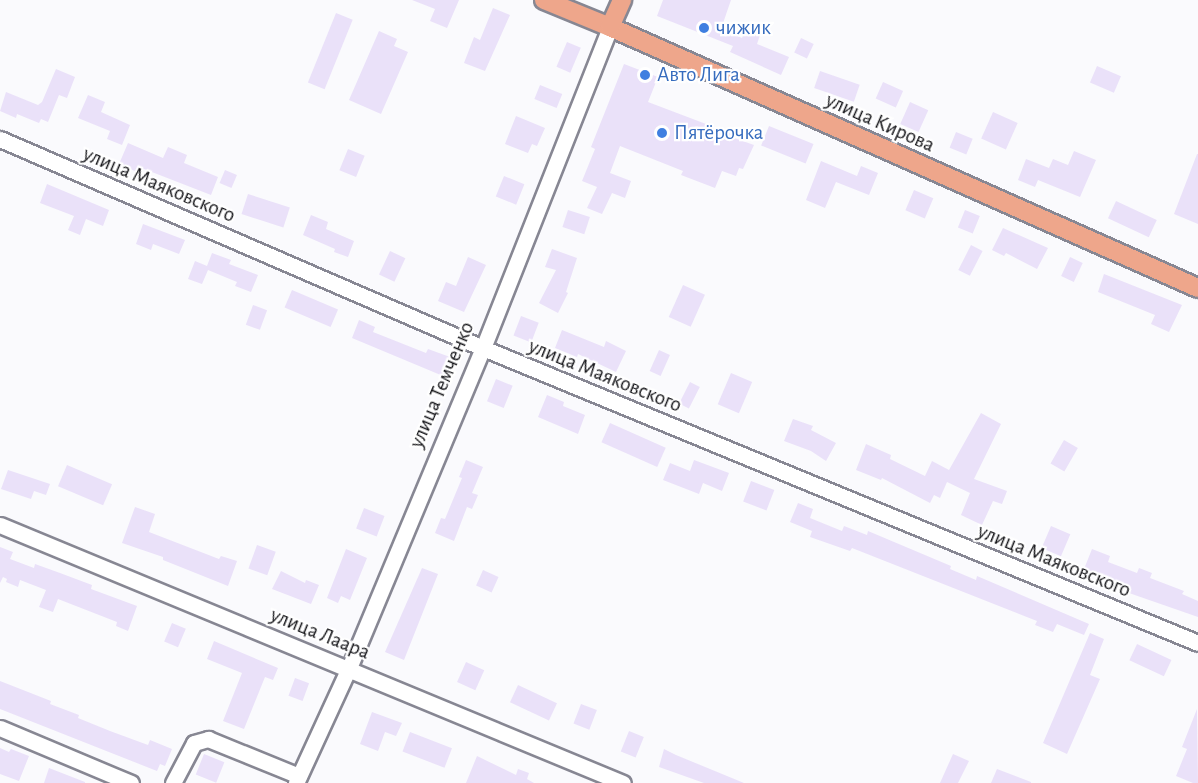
<!DOCTYPE html>
<meta charset="utf-8">
<style>
body{margin:0}
#map{position:relative;width:1198px;height:783px;overflow:hidden;background:#fafafd;font-family:"Alegreya Sans",sans-serif}
div>[style]{position:absolute}
.building>*{inset:0;background:#eae1f9;transform-origin:0 0}
.roads{filter:drop-shadow(2px 0 #878793) drop-shadow(-2px 0 #878793) drop-shadow(0 2px #878793) drop-shadow(0 -2px #878793)}
.minor>*{height:15px;margin:-7.5px;padding:0 7.5px;transform-origin:7.5px;border-radius:7.5px;background:#fff}
.major>*{height:18px;margin:-9px;padding:0 9px;transform-origin:9px;border-radius:9px;background:#eea68b}
.dots>*{width:16px;height:16px;translate:-50% -50%;box-sizing:border-box;border:3px solid #fff;border-radius:50%}
span{translate:-50% -50%;white-space:nowrap;text-align:center;line-height:1.15;-webkit-text-stroke:4.5px #fff;paint-order:stroke}
.shop-label{font-size:21px;color:#366cbe}
.left{translate:0 -50%;text-align:left}
.street-label{font-size:21px;color:#151519}
</style>
<div id="map">
<div class="building">
<div style="clip-path:polygon(412px 0,459px 0,447px 28px,430px 21px,435px 9px)"></div>
<div style="clip-path:polygon(663px 0,731px 0,721px 29px,742px 38px,746px 29px,760px 35px,757px 44px,789px 57px,781px 75px,730px 52px,733px 46px,657px 16px)"></div>
<div style="clip-path:polygon(493px 8px,510px 15px,485px 71px,464px 63px,474px 37px,480px 40px)"></div>
<div style="left:336px;top:13px;width:18px;height:75px;rotate:22deg"></div>
<div style="clip-path:polygon(379px 31px,397px 39px,394px 46px,408px 52px,381px 114px,349px 100px)"></div>
<div style="left:801px;top:38px;width:14px;height:16px;rotate:25deg"></div>
<div style="left:567px;top:42px;width:15px;height:27px;rotate:23deg"></div>
<div style="clip-path:polygon(624px 64px,658px 77px,648px 102px,735px 135px,734px 138px,754px 145px,743px 169px,739px 168px,736px 176px,722px 171px,715px 188px,681px 175px,683px 171px,620px 146px,610px 173px,631px 181px,625px 198px,612px 193px,602px 214px,587px 208px,597px 187px,582px 181px,595px 149px,591px 147px)"></div>
<div style="left:1097px;top:66px;width:26px;height:18px;rotate:23deg"></div>
<div style="clip-path:polygon(56px 69px,75px 77px,67px 98px,59px 95px,48px 122px,41px 119px,39px 123px,17px 114px,16px 118px,0 111px,6px 92px,38px 105px,42px 102px)"></div>
<div style="left:820px;top:71px;width:42px;height:18px;rotate:19deg"></div>
<div style="left:883px;top:82px;width:22px;height:18px;rotate:24deg"></div>
<div style="left:540px;top:85px;width:24px;height:15px;rotate:22deg"></div>
<div style="clip-path:polygon(88px 95px,105px 102px,101px 112px,130px 125px,122px 145px,107px 139px,110px 131px,78px 118px)"></div>
<div style="left:910px;top:102px;width:20px;height:24px;rotate:24deg"></div>
<div style="left:993px;top:112px;width:27px;height:29px;rotate:24deg"></div>
<div style="clip-path:polygon(516px 116px,545px 128px,537px 146px,532px 144px,528px 153px,505px 144px)"></div>
<div style="left:769px;top:126px;width:48px;height:21px;rotate:22deg"></div>
<div style="left:956px;top:132px;width:18px;height:17px;rotate:22deg"></div>
<div style="clip-path:polygon(128px 143px,163px 158px,168px 147px,187px 155px,184px 163px,218px 177px,211px 195px,139px 167px,137px 172px,119px 164px)"></div>
<div style="left:348px;top:149px;width:18px;height:23px;rotate:22deg"></div>
<div style="clip-path:polygon(1074px 151px,1096px 160px,1080px 197px,1038px 180px,1035px 187px,1018px 180px,1026px 159px,1049px 168px,1053px 159px,1068px 165px)"></div>
<div style="clip-path:polygon(1197px 154px,1198px 154px,1198px 224px,1174px 214px)"></div>
<div style="clip-path:polygon(821px 161px,857px 176px,861px 166px,878px 173px,869px 195px,836px 182px,825px 208px,806px 200px)"></div>
<div style="left:225px;top:170px;width:13px;height:14px;rotate:23deg"></div>
<div style="left:504px;top:176px;width:22px;height:22px;rotate:22deg"></div>
<div style="clip-path:polygon(47px 184px,109px 210px,103px 226px,86px 219px,80px 235px,68px 230px,74px 216px,40px 203px)"></div>
<div style="left:914px;top:190px;width:21px;height:22px;rotate:23deg"></div>
<div style="left:248px;top:194px;width:44px;height:21px;rotate:18deg"></div>
<div style="left:1116px;top:201px;width:45px;height:19px;rotate:25deg"></div>
<div style="left:568px;top:210px;width:23px;height:18px;rotate:18deg"></div>
<div style="left:965px;top:210px;width:16px;height:19px;rotate:22deg"></div>
<div style="clip-path:polygon(311px 215px,328px 222px,326px 229px,354px 241px,348px 257px,334px 252px,335px 249px,303px 235px)"></div>
<div style="clip-path:polygon(143px 224px,185px 240px,179px 254px,153px 244px,151px 250px,136px 244px)"></div>
<div style="clip-path:polygon(1003px 228px,1048px 248px,1037px 269px,1006px 253px,1004px 256px,992px 250px)"></div>
<div style="left:971px;top:245px;width:13px;height:28px;rotate:27deg"></div>
<div style="clip-path:polygon(552px 249px,577px 258px,566px 292px,568px 293px,558px 313px,539px 303px,556px 270px,545px 267px)"></div>
<div style="left:390px;top:251px;width:17px;height:26px;rotate:25deg"></div>
<div style="clip-path:polygon(212px 253px,231px 260px,229px 264px,258px 275px,251px 292px,235px 286px,237px 282px,208px 270px,202px 284px,188px 279px,195px 261px,207px 266px)"></div>
<div style="clip-path:polygon(468px 257px,486px 265px,464px 312px,438px 301px,446px 282px,456px 286px)"></div>
<div style="left:1070px;top:257px;width:14px;height:21px;rotate:25deg"></div>
<div style="clip-path:polygon(1104px 274px,1182px 305px,1169px 332px,1151px 324px,1155px 315px,1098px 292px)"></div>
<div style="left:683px;top:285px;width:24px;height:35px;rotate:24deg"></div>
<div style="left:292px;top:290px;width:50px;height:19px;rotate:23deg"></div>
<div style="left:253px;top:305px;width:15px;height:21px;rotate:20deg"></div>
<div style="left:521px;top:316px;width:19px;height:21px;rotate:21deg"></div>
<div style="clip-path:polygon(359px 320px,375px 327px,373px 332px,426px 353px,428px 349px,450px 357px,443px 376px,352px 338px)"></div>
<div style="clip-path:polygon(562px 330px,604px 347px,606px 341px,626px 351px,616px 372px,578px 354px,577px 357px,555px 348px)"></div>
<div style="left:659px;top:350px;width:12px;height:23px;rotate:24deg"></div>
<div style="left:731px;top:373px;width:23px;height:34px;rotate:23deg"></div>
<div style="left:496px;top:379px;width:18px;height:24px;rotate:22deg"></div>
<div style="left:690px;top:382px;width:11px;height:24px;rotate:27deg"></div>
<div style="clip-path:polygon(547px 395px,564px 402px,563px 406px,585px 415px,578px 434px,538px 417px)"></div>
<div style="clip-path:polygon(981px 413px,1001px 424px,974px 479px,1007px 491px,1002px 504px,993px 501px,982px 525px,961px 515px,970px 493px,947px 482px,940px 498px,934px 495px,930px 503px,882px 478px,881px 480px,856px 470px,866px 444px,891px 455px,890px 459px,925px 476px,932px 461px,949px 470px)"></div>
<div style="clip-path:polygon(793px 419px,813px 426px,811px 430px,836px 443px,826px 461px,811px 451px,784px 441px)"></div>
<div style="left:610px;top:423px;width:61px;height:21px;rotate:24deg"></div>
<div style="left:1064px;top:440px;width:16px;height:27px;rotate:30deg"></div>
<div style="clip-path:polygon(466px 460px,483px 467px,472px 493px,478px 495px,472px 509px,467px 507px,454px 541px,435px 533px,441px 518px,445px 519px,462px 478px,459px 477px)"></div>
<div style="clip-path:polygon(694px 460px,729px 473px,722px 491px,703px 483px,699px 494px,663px 480px,670px 463px,690px 471px)"></div>
<div style="left:67px;top:465px;width:49px;height:23px;rotate:23deg"></div>
<div style="clip-path:polygon(8px 470px,50px 484px,46px 495px,34px 491px,31px 499px,1px 489px)"></div>
<div style="left:751px;top:481px;width:25px;height:22px;rotate:21deg"></div>
<div style="clip-path:polygon(798px 503px,813px 509px,810px 518px,842px 531px,844px 526px,867px 535px,868px 531px,951px 566px,950px 569px,976px 580px,977px 576px,1089px 624px,1084px 635px,1057px 624px,1053px 632px,1035px 625px,1037px 621px,852px 548px,850px 551px,810px 537px,812px 531px,790px 522px)"></div>
<div style="clip-path:polygon(135px 507px,155px 514px,149px 532px,219px 559px,221px 556px,237px 561px,228px 586px,163px 560px,163px 557px,122px 543px)"></div>
<div style="left:364px;top:508px;width:22px;height:22px;rotate:21deg"></div>
<div style="left:1051px;top:526px;width:21px;height:24px;rotate:23deg"></div>
<div style="left:257px;top:545px;width:20px;height:25px;rotate:20deg"></div>
<div style="clip-path:polygon(0 547px,13px 552px,10px 559px,34px 568px,35px 564px,60px 573px,92px 585px,91px 589px,137px 606px,128px 631px,116px 626px,117px 622px,58px 599px,53px 612px,39px 607px,46px 590px,20px 580px,18px 587px,6px 582px,7px 579px,3px 577px,0 583px)"></div>
<div style="clip-path:polygon(346px 549px,367px 558px,350px 600px,341px 596px,338px 603px,327px 598px)"></div>
<div style="clip-path:polygon(1092px 549px,1110px 556px,1108px 562px,1137px 573px,1139px 568px,1152px 573px,1150px 578px,1184px 591px,1182px 594px,1198px 601px,1198px 617px,1129px 593px,1131px 589px,1084px 569px)"></div>
<div style="clip-path:polygon(422px 568px,438px 574px,404px 660px,385px 652px)"></div>
<div style="left:483px;top:570px;width:17px;height:17px;rotate:24deg"></div>
<div style="clip-path:polygon(281px 571px,305px 583px,306px 580px,319px 585px,311px 604px,272px 589px)"></div>
<div style="left:172px;top:623px;width:15px;height:20px;rotate:23deg"></div>
<div style="clip-path:polygon(1090px 633px,1104px 639px,1090px 675px,1100px 679px,1067px 754px,1043px 743px)"></div>
<div style="clip-path:polygon(214px 641px,278px 668px,273px 680px,265px 677px,244px 729px,223px 721px,242px 673px,207px 659px)"></div>
<div style="left:1137px;top:644px;width:38px;height:18px;rotate:25deg"></div>
<div style="left:466px;top:662px;width:20px;height:22px;rotate:24deg"></div>
<div style="left:295px;top:678px;width:15px;height:19px;rotate:20deg"></div>
<div style="clip-path:polygon(0 681px,51px 701px,50px 704px,79px 715px,78px 718px,110px 731px,148px 745px,150px 740px,172px 749px,165px 766px,160px 764px,157px 771px,0 709px)"></div>
<div style="left:518px;top:685px;width:43px;height:19px;rotate:25deg"></div>
<div style="left:581px;top:704px;width:17px;height:21px;rotate:21deg"></div>
<div style="clip-path:polygon(1197px 709px,1198px 783px,1193px 783px,1176px 776px,1187px 749px,1182px 747px)"></div>
<div style="clip-path:polygon(372px 712px,402px 723px,396px 736px,385px 732px,378px 751px,360px 744px)"></div>
<div style="left:629px;top:731px;width:16px;height:22px;rotate:22deg"></div>
<div style="left:410px;top:732px;width:45px;height:21px;rotate:21deg"></div>
<div style="clip-path:polygon(0 748px,9px 752px,11px 749px,29px 756px,19px 781px,0 774px)"></div>
<div style="clip-path:polygon(664px 749px,676px 755px,744px 783px,704px 783px,659px 767px)"></div>
<div style="left:204px;top:754px;width:22px;height:22px;rotate:22deg"></div>
<div style="clip-path:polygon(953px 754px,969px 761px,958px 783px,940px 783px)"></div>
<div style="clip-path:polygon(477px 756px,516px 775px,518px 769px,529px 773px,527px 779px,534px 783px,466px 783px)"></div>
<div style="clip-path:polygon(49px 768px,85px 782px,85px 783px,44px 783px)"></div>
<div style="clip-path:polygon(997px 769px,1031px 782px,1031px 783px,991px 783px)"></div>
</div>
<div class="roads">
<div class="minor">
<div style="left:0;top:139px;width:526px;rotate:23.4deg"></div>
<div style="left:483px;top:348px;width:773px;rotate:22.42deg"></div>
<div style="left:0;top:525px;width:674px;rotate:22.5deg"></div>
<div style="left:0;top:728px;width:142px;rotate:22.8deg"></div>
<div style="left:173px;top:783px;width:45px;rotate:-62.3deg"></div>
<div style="left:194px;top:743px;width:15px;rotate:-16deg"></div>
<div style="left:208px;top:739px;width:98px;rotate:22.1deg"></div>
<div style="left:296px;top:783px;width:127px;rotate:-65.3deg"></div>
<div style="left:349px;top:668px;width:347px;rotate:-67.3deg"></div>
<div style="left:483px;top:348px;width:345px;rotate:-68.4deg"></div>
</div>
<div class="major">
<div style="left:544px;top:0;width:71px;rotate:22.2deg"></div>
<div style="left:610px;top:27px;width:643px;rotate:23.94deg"></div>
<div style="left:610px;top:27px;width:30px;rotate:-66deg"></div>
</div>
</div>
<div class="dots">
<div style="left:704px;top:28px;background:#3f7fe0"></div>
<div style="left:645px;top:75px;background:#3f7fe0"></div>
<div style="left:662px;top:133px;background:#3f7fe0"></div>
</div>
<div class="shop-label">
<span class="left" style="left:716px;top:28px">чижик</span>
<span class="left" style="left:657px;top:75px">Авто Лига</span>
<span class="left" style="left:674px;top:133px">Пятёрочка</span>
</div>
<div class="street-label">
<span style="left:880px;top:123px;rotate:24deg">улица Кирова</span>
<span style="left:159px;top:185px;rotate:23deg">улица Маяковского</span>
<span style="left:605px;top:376px;rotate:22deg">улица Маяковского</span>
<span style="left:442px;top:385px;rotate:-67deg">улица Темченко</span>
<span style="left:1054px;top:561px;rotate:22deg">улица Маяковского</span>
<span style="left:320px;top:634px;rotate:22deg">улица Лаара</span>
</div>
</div>
